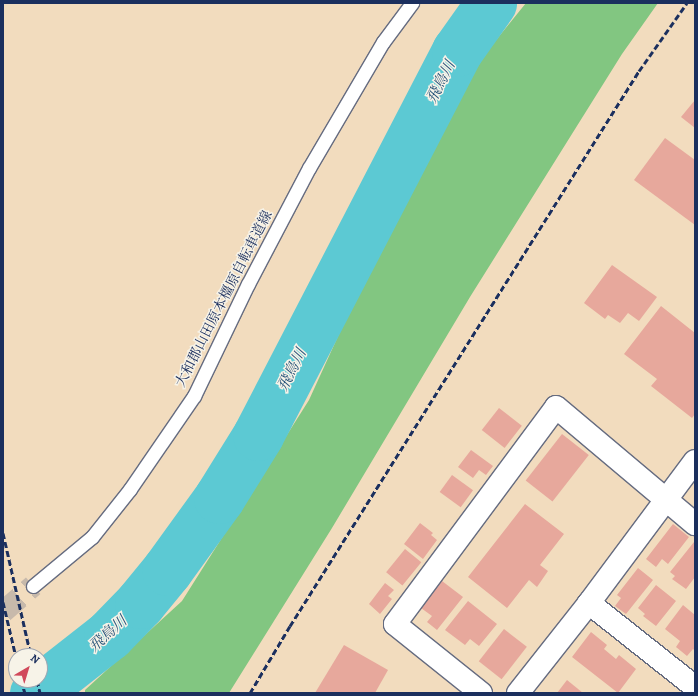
<!DOCTYPE html>
<meta charset="utf-8">
<style>
body{margin:0}
#map{position:relative;width:698px;height:696px;overflow:hidden;background:#f2dcbe;font-family:Alegreya,"Noto Serif JP",serif}
div>[style]{position:absolute}
.green>*{inset:0;background:#82c681}
.river>*{height:51px;margin:-25.5px;padding:0 25.5px;transform-origin:25.5px;border-radius:25.5px;background:#5cc9d3}
.building>*{inset:0;background:#e7a89c;transform-origin:0 0}
.street-tunnel>*{height:22px;margin-top:-11px;transform-origin:0;background:repeating-linear-gradient(90deg,#c7b9ab 0 22px,transparent 0 33px)}
.roads{filter:drop-shadow(1px 0 #666c80) drop-shadow(-1px 0 #666c80) drop-shadow(0 1px #666c80) drop-shadow(0 -1px #666c80)}
.lane>*{height:13px;margin:-6.5px;padding:0 6.5px;transform-origin:6.5px;border-radius:6.5px;background:#fff}
.street>*{height:22px;margin:-11px;padding:0 11px;transform-origin:11px;border-radius:11px;background:#fff}
.rail>*{height:3px;margin-top:-1.5px;transform-origin:0;background:repeating-linear-gradient(90deg,#1b2f5e 0 6px,transparent 0 9px)}
span{translate:-50% -50%;white-space:nowrap;text-align:center;line-height:1.15;-webkit-text-stroke:3px #f7f3e8;paint-order:stroke}
.street-label{font-size:14px;color:#1b2f5e}
.water-label{font-size:15px;color:#2b567b;font-style:italic}
.frame{position:absolute;inset:0;border:4px solid #1b2f5e;pointer-events:none}
.north{position:absolute;left:8px;top:648px;width:40px;height:40px;box-sizing:border-box;background:#f7f3e8;border:1px solid #9fa5b1;border-radius:50%;rotate:38deg;font-size:11px;font-weight:700;line-height:16px;text-align:center;color:#1b2f5e}
.north::after{content:'';display:block;margin:auto;width:14px;height:18px;background:#d1495b;clip-path:polygon(50% 0,100% 100%,50% 72%,0 100%)}
</style>
<div id="map">
<div class="green">
<div style="clip-path:polygon(526px 3px,658px 3px,622px 54px,470px 297px,332px 528px,229px 693px,85px 693px,85px 690px,182px 601px,309px 400px,411px 176px,476px 65px)"></div>
</div>
<div class="river">
<div style="left:35px;top:693px;width:94px;rotate:-38.1deg"></div>
<div style="left:109px;top:635px;width:45px;rotate:-45.9deg"></div>
<div style="left:140px;top:603px;width:43px;rotate:-50.7deg"></div>
<div style="left:167px;top:570px;width:89px;rotate:-54.2deg"></div>
<div style="left:219px;top:498px;width:74px;rotate:-58.2deg"></div>
<div style="left:258px;top:435px;width:433px;rotate:-62.6deg"></div>
<div style="left:457px;top:51px;width:59px;rotate:-54.7deg"></div>
</div>
<div class="building">
<div style="clip-path:polygon(695px 100px,695px 128px,681px 117px)"></div>
<div style="clip-path:polygon(665px 138px,695px 160px,695px 225px,634px 180px)"></div>
<div style="clip-path:polygon(612px 265px,657px 297px,639px 321px,628px 313px,620px 323px,608px 315px,605px 319px,584px 303px)"></div>
<div style="clip-path:polygon(661px 306px,695px 333px,695px 414px,692px 418px,651px 386px,657px 379px,624px 354px)"></div>
<div style="left:499px;top:408px;width:29px;height:28px;rotate:38deg"></div>
<div style="left:562px;top:434px;width:34px;height:59px;rotate:38deg"></div>
<div style="clip-path:polygon(471px 450px,493px 466px,486px 475px,479px 470px,473px 478px,458px 467px)"></div>
<div style="left:452px;top:475px;width:26px;height:21px;rotate:36deg"></div>
<div style="clip-path:polygon(525px 504px,564px 534px,540px 565px,548px 571px,537px 587px,529px 580px,507px 608px,468px 577px)"></div>
<div style="clip-path:polygon(420px 523px,433px 533px,431px 535px,437px 540px,423px 559px,404px 544px)"></div>
<div style="clip-path:polygon(673px 524px,689px 537px,668px 564px,662px 559px,656px 567px,646px 559px)"></div>
<div style="clip-path:polygon(694px 542px,695px 577px,686px 589px,672px 579px,675px 576px,670px 572px)"></div>
<div style="left:405px;top:549px;width:21px;height:30px;rotate:39deg"></div>
<div style="clip-path:polygon(638px 568px,653px 580px,626px 614px,615px 606px,621px 598px,617px 595px)"></div>
<div style="clip-path:polygon(442px 581px,463px 597px,437px 630px,427px 622px,432px 616px,421px 608px)"></div>
<div style="clip-path:polygon(385px 583px,394px 590px,388px 596px,392px 599px,380px 614px,369px 604px)"></div>
<div style="clip-path:polygon(656px 585px,676px 601px,656px 626px,643px 616px,645px 614px,638px 608px)"></div>
<div style="clip-path:polygon(468px 601px,497px 624px,479px 646px,470px 639px,465px 645px,445px 630px)"></div>
<div style="clip-path:polygon(683px 605px,695px 615px,695px 651px,693px 649px,687px 656px,676px 647px,680px 641px,665px 629px)"></div>
<div style="left:504px;top:629px;width:29px;height:41px;rotate:38deg"></div>
<div style="clip-path:polygon(591px 632px,607px 645px,604px 649px,616px 659px,619px 655px,636px 669px,618px 693px,572px 657px)"></div>
<div style="clip-path:polygon(344px 645px,388px 670px,375px 693px,315px 693px)"></div>
<div style="clip-path:polygon(567px 680px,583px 693px,557px 693px)"></div>
</div>
<div class="street-tunnel">
<div style="left:3px;top:612px;width:40px;rotate:-41deg"></div>
</div>
<div class="roads">
<div class="lane">
<div style="left:33px;top:586px;width:77px;rotate:-39.7deg"></div>
<div style="left:92px;top:537px;width:61px;rotate:-51.6deg"></div>
<div style="left:130px;top:489px;width:113px;rotate:-55.5deg"></div>
<div style="left:194px;top:396px;width:124px;rotate:-64.3deg"></div>
<div style="left:248px;top:284px;width:131px;rotate:-62.3deg"></div>
<div style="left:309px;top:168px;width:146px;rotate:-59.6deg"></div>
<div style="left:383px;top:42px;width:49px;rotate:-53.4deg"></div>
</div>
<div class="street">
<div style="left:589px;top:603px;width:135px;rotate:38.4deg"></div>
<div style="left:481px;top:693px;width:110px;rotate:-141.3deg"></div>
<div style="left:395px;top:624px;width:270px;rotate:-53.4deg"></div>
<div style="left:556px;top:407px;width:182px;rotate:40.1deg"></div>
<div style="left:518px;top:693px;width:115px;rotate:-51.7deg"></div>
<div style="left:589px;top:603px;width:177px;rotate:-53.3deg"></div>
</div>
</div>
<div class="rail">
<div style="left:3px;top:533px;width:126px;rotate:77.2deg"></div>
<div style="left:3px;top:602px;width:57px;rotate:76.7deg"></div>
<div style="left:21px;top:680px;width:14px;rotate:73deg"></div>
<div style="left:37px;top:680px;width:13px;rotate:77deg"></div>
<div style="left:250px;top:693px;width:78px;rotate:-59.2deg"></div>
<div style="left:290px;top:626px;width:656px;rotate:-57.84deg"></div>
<div style="left:639px;top:71px;width:83px;rotate:-54.8deg"></div>
</div>
<div class="street-label">
<span style="left:224px;top:299px;rotate:-63deg">大和郡山田原本橿原自転車道線</span>
</div>
<div class="water-label">
<span style="left:441px;top:82px;rotate:-63deg">飛鳥川</span>
<span style="left:292px;top:370px;rotate:-63deg">飛鳥川</span>
<span style="left:108px;top:634px;rotate:-42deg">飛鳥川</span>
</div>
<div class="frame"></div>
<div class="north">N</div>
</div>
